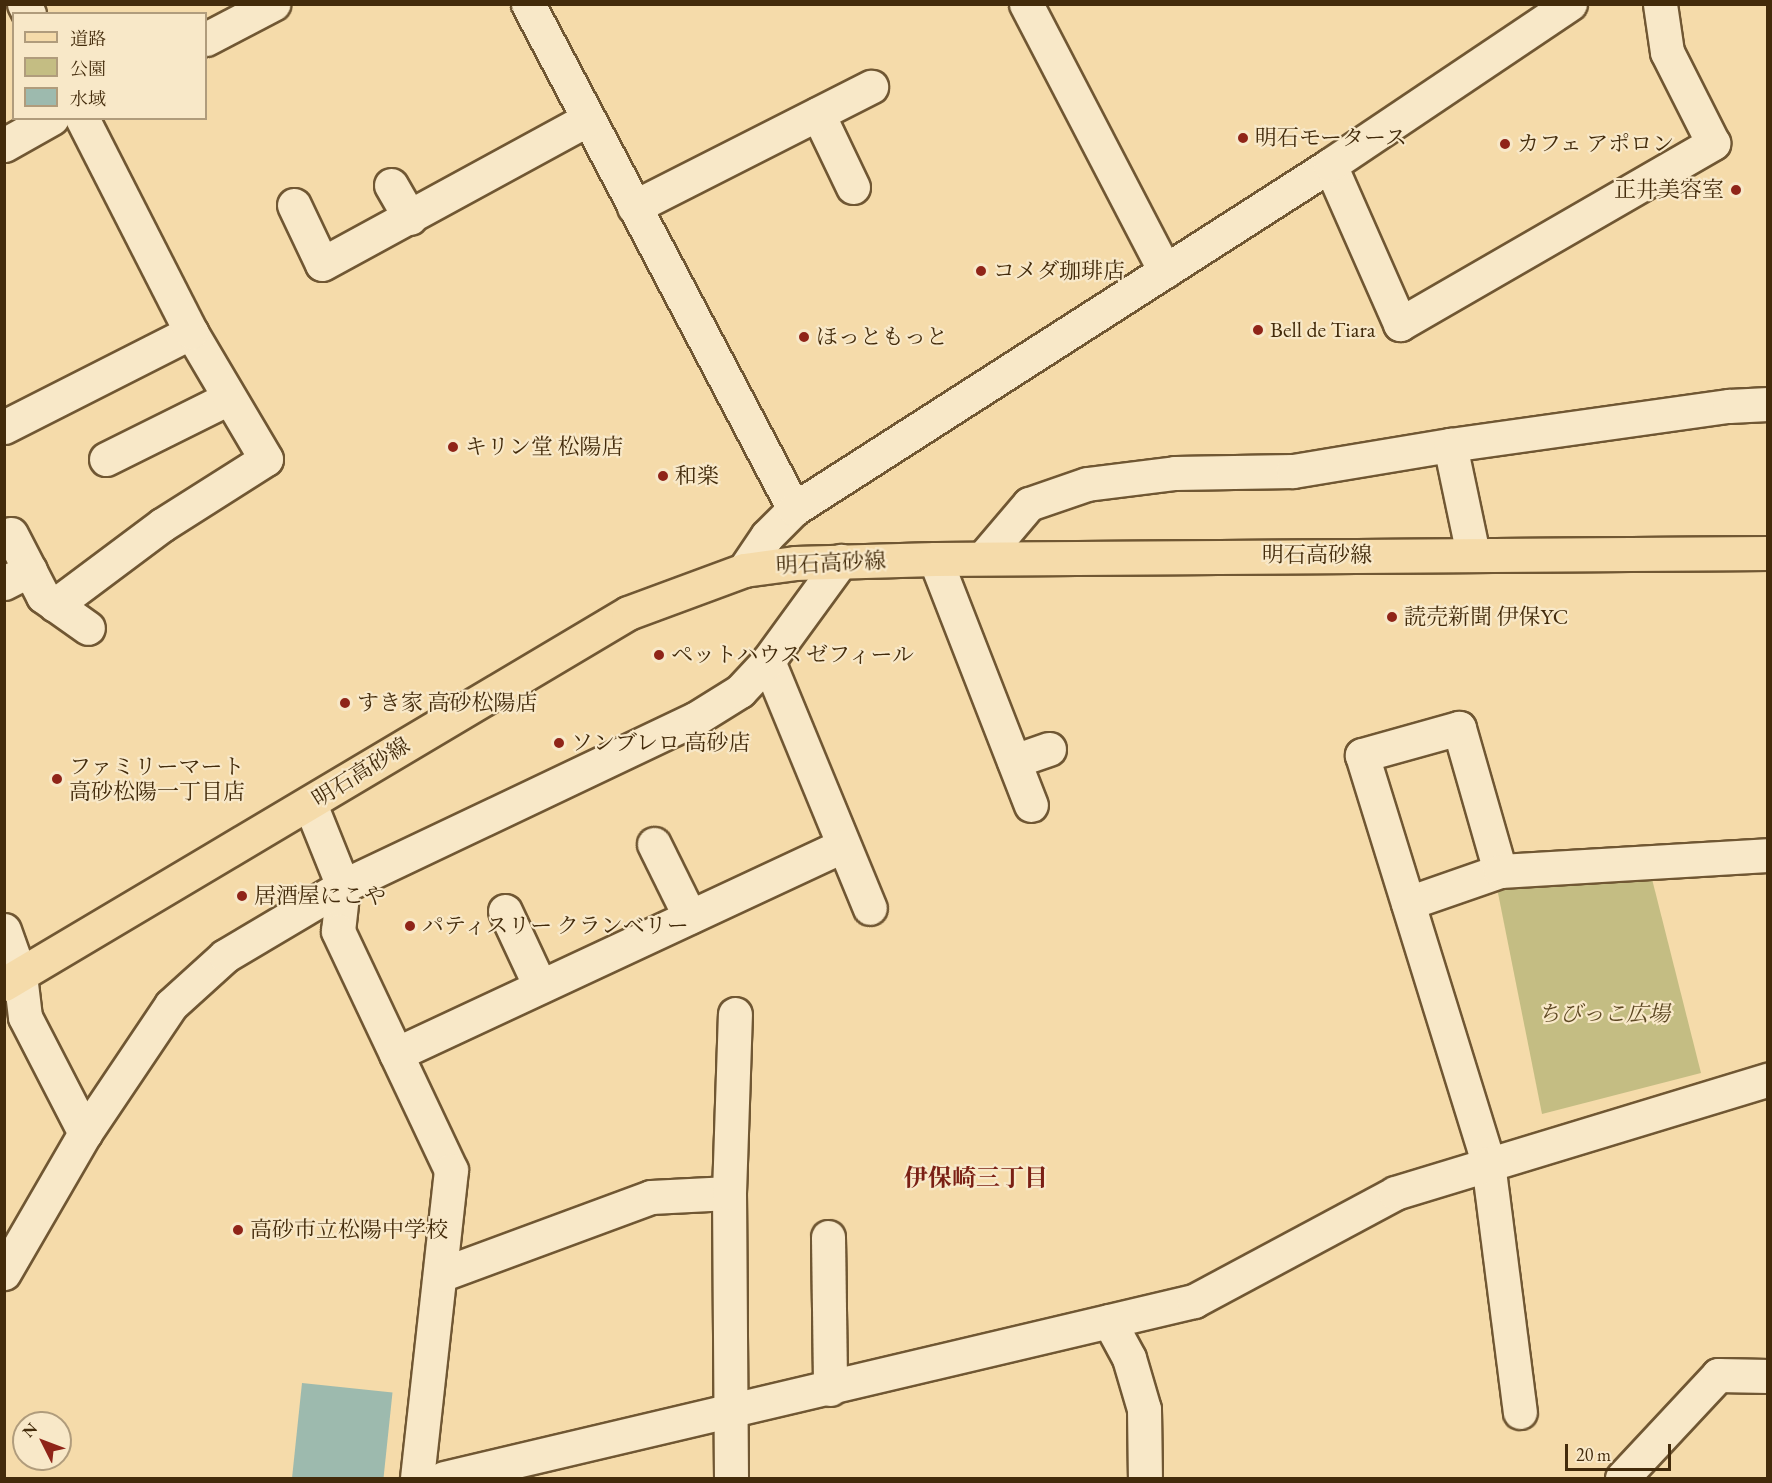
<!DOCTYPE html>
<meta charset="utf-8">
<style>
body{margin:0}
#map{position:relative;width:1772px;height:1483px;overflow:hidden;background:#f5dbaa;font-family:"EB Garamond","Noto Serif JP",serif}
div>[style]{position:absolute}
.green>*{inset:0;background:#c4bd83}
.water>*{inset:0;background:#9dbaae;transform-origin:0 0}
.roads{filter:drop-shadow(2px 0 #705733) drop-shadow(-2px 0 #705733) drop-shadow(0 2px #705733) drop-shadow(0 -2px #705733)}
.minor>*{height:33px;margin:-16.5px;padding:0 16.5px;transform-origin:16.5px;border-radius:16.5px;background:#f8e8c8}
.major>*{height:33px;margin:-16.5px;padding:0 16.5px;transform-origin:16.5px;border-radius:16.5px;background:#f5dbaa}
.dots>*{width:16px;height:16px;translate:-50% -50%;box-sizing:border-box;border:3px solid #f8e8c8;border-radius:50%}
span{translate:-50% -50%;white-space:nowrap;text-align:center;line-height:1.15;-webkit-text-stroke:4.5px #f8e8c8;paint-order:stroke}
.poi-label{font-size:22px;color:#432b0b}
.left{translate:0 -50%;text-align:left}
.right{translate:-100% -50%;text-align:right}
.street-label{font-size:22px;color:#432b0b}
.park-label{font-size:22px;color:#5d4823;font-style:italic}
.neighbourhood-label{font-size:24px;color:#7a1f14;font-weight:700}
.frame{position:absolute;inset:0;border:6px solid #432b0b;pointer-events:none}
.legend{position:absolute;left:12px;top:12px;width:195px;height:108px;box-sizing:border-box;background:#f8e8c8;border:2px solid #b09c7c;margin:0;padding:8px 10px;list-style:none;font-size:18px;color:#432b0b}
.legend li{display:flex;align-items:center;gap:12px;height:30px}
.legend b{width:30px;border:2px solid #b09c7c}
.north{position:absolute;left:12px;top:1411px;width:60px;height:60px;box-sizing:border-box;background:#f8e8c8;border:2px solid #b09c7c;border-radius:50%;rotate:312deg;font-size:16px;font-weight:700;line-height:24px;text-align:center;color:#432b0b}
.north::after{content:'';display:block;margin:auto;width:21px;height:27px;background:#8f2418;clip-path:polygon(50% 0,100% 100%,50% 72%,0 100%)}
.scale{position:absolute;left:1565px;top:1444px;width:106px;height:27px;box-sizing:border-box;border:3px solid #432b0b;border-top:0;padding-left:8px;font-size:18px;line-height:21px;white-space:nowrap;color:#432b0b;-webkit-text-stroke:4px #f8e8c8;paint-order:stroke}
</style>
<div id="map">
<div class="green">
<div style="clip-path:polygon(1652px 879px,1701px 1073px,1542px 1114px,1497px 888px)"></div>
</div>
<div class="water">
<div style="left:302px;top:1383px;width:91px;height:95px;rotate:6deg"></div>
</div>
<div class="roads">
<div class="minor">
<div style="left:24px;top:4px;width:11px;rotate:63deg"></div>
<div style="left:528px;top:4px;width:571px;rotate:62.22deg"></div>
<div style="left:1026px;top:4px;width:301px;rotate:62.5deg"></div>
<div style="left:206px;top:39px;width:76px;rotate:-27.6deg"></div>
<div style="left:818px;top:114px;width:81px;rotate:64.4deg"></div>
<div style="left:4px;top:145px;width:55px;rotate:-29.4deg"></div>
<div style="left:1330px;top:165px;width:174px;rotate:66.2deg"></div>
<div style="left:1400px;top:324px;width:362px;rotate:-30deg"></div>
<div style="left:1713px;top:143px;width:102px;rotate:-116.8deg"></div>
<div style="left:1667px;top:52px;width:49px;rotate:-98.3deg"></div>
<div style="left:391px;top:185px;width:38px;rotate:60deg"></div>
<div style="left:294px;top:205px;width:65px;rotate:64.6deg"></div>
<div style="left:322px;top:264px;width:303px;rotate:-28.6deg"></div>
<div style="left:634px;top:207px;width:266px;rotate:-26.9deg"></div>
<div style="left:4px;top:427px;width:210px;rotate:-26.9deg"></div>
<div style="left:1450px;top:445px;width:111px;rotate:78.1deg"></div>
<div style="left:106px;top:459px;width:137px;rotate:-26.4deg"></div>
<div style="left:11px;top:534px;width:70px;rotate:62.7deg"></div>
<div style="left:43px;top:596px;width:55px;rotate:35.4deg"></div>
<div style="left:983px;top:558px;width:71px;rotate:-49.6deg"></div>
<div style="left:1029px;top:504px;width:61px;rotate:-19deg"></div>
<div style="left:1087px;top:484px;width:89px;rotate:-7.1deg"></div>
<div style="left:1175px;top:473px;width:118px;rotate:-1deg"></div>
<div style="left:1293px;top:471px;width:159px;rotate:-9.4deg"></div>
<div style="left:1450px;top:445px;width:282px;rotate:-8deg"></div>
<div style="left:1729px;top:406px;width:39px;rotate:-3deg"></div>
<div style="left:935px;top:559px;width:264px;rotate:68.7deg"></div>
<div style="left:744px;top:570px;width:41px;rotate:-55.9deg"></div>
<div style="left:767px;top:536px;width:38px;rotate:-45deg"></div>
<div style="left:794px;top:509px;width:637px;rotate:-32.69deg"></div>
<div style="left:1330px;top:165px;width:289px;rotate:-33.9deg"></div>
<div style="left:4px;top:583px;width:29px;rotate:-27deg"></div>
<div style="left:55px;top:605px;width:134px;rotate:-36.8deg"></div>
<div style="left:162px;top:525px;width:123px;rotate:-32.4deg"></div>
<div style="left:266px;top:459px;width:147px;rotate:-120.6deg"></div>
<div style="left:191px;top:332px;width:240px;rotate:-117deg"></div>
<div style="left:768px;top:661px;width:267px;rotate:67.6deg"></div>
<div style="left:1014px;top:761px;width:37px;rotate:-19deg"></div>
<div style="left:310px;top:804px;width:88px;rotate:68.1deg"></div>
<div style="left:343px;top:886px;width:45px;rotate:96.3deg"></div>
<div style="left:338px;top:931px;width:264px;rotate:64.7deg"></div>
<div style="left:451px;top:1170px;width:310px;rotate:96.3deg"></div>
<div style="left:654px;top:844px;width:81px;rotate:63.7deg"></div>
<div style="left:1500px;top:871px;width:149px;rotate:-106deg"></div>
<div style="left:1459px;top:728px;width:101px;rotate:164.4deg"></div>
<div style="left:1362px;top:755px;width:427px;rotate:72.8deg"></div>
<div style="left:1488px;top:1163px;width:251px;rotate:82.7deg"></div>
<div style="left:1408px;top:903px;width:97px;rotate:-19.2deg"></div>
<div style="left:1500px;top:871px;width:268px;rotate:-3.4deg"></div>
<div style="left:505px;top:911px;width:83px;rotate:65deg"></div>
<div style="left:4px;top:930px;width:48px;rotate:70.4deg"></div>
<div style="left:20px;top:975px;width:42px;rotate:83.2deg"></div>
<div style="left:25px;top:1017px;width:131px;rotate:62.7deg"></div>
<div style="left:85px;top:1133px;width:162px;rotate:120.1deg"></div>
<div style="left:396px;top:1054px;width:492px;rotate:-25deg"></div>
<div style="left:85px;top:1133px;width:154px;rotate:-56.1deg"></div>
<div style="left:171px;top:1005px;width:73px;rotate:-42.2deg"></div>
<div style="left:225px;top:956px;width:137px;rotate:-30.7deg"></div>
<div style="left:343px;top:886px;width:390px;rotate:-25.4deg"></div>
<div style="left:695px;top:719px;width:53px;rotate:-31.9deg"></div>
<div style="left:740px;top:691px;width:41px;rotate:-47deg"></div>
<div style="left:768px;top:661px;width:124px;rotate:-53.9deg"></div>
<div style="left:828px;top:1237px;width:152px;rotate:89.2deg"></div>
<div style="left:440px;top:1275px;width:225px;rotate:-20.3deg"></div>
<div style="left:651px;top:1197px;width:78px;rotate:-2.9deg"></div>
<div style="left:1109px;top:1321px;width:42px;rotate:61.6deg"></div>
<div style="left:1129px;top:1358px;width:53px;rotate:73.6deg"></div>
<div style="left:1144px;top:1409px;width:69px;rotate:89.2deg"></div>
<div style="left:444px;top:1478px;width:771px;rotate:-13.28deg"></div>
<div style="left:1194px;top:1301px;width:228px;rotate:-28.2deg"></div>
<div style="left:1395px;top:1193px;width:390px;rotate:-16.9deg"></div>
<div style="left:731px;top:1478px;width:285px;rotate:-90.4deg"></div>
<div style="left:729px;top:1193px;width:179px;rotate:-88.1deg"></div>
<div style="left:1622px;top:1478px;width:141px;rotate:-47deg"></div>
<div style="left:1718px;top:1375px;width:50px;rotate:1.1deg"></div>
</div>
<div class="major">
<div style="left:4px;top:984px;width:726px;rotate:-30.73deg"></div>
<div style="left:628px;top:613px;width:124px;rotate:-20.3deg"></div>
<div style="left:744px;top:570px;width:51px;rotate:-7.8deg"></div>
<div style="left:795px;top:563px;width:140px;rotate:-1.6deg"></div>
<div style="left:935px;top:559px;width:833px;rotate:-0.41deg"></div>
</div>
</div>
<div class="dots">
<div style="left:1243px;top:138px;background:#8f2418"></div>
<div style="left:1505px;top:144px;background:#8f2418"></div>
<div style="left:1736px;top:190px;background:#8f2418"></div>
<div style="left:981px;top:271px;background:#8f2418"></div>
<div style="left:1258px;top:330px;background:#8f2418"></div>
<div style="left:804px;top:337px;background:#8f2418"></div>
<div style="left:453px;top:447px;background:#8f2418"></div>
<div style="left:663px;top:476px;background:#8f2418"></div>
<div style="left:1392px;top:617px;background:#8f2418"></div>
<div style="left:659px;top:655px;background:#8f2418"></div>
<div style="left:345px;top:703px;background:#8f2418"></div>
<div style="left:559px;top:743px;background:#8f2418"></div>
<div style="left:57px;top:779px;background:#8f2418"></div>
<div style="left:242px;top:896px;background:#8f2418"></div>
<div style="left:410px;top:926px;background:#8f2418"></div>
<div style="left:238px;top:1230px;background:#8f2418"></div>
</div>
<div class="poi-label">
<span class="left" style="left:1255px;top:138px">明石モータース</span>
<span class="left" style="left:1517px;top:144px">カフェ アポロン</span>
<span class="right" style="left:1724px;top:190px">正井美容室</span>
<span class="left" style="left:993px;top:271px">コメダ珈琲店</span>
<span class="left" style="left:1270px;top:330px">Bell de Tiara</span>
<span class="left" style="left:816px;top:337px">ほっともっと</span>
<span class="left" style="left:465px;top:447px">キリン堂 松陽店</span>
<span class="left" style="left:675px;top:476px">和楽</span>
<span class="left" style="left:1404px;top:617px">読売新聞 伊保YC</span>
<span class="left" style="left:671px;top:655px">ペットハウス ゼフィール</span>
<span class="left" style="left:357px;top:703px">すき家 高砂松陽店</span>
<span class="left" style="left:571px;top:743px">ソンブレロ 高砂店</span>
<span class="left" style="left:69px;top:779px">ファミリーマート<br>高砂松陽一丁目店</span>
<span class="left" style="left:254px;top:896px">居酒屋にこや</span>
<span class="left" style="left:422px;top:926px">パティスリー クランベリー</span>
<span class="left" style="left:250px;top:1230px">高砂市立松陽中学校</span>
</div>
<div class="street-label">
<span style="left:1317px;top:555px">明石高砂線</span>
<span style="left:831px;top:563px;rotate:-3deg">明石高砂線</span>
<span style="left:361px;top:772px;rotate:-32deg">明石高砂線</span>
</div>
<div class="park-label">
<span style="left:1604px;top:1014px">ちびっこ広場</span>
</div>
<div class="neighbourhood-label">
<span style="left:976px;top:1178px">伊保崎三丁目</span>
</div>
<div class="frame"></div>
<ul class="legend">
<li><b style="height:8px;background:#f5dbaa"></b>道路</li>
<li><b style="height:16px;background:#c4bd83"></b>公園</li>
<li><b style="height:16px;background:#9dbaae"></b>水域</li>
</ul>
<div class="north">N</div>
<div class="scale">20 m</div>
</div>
